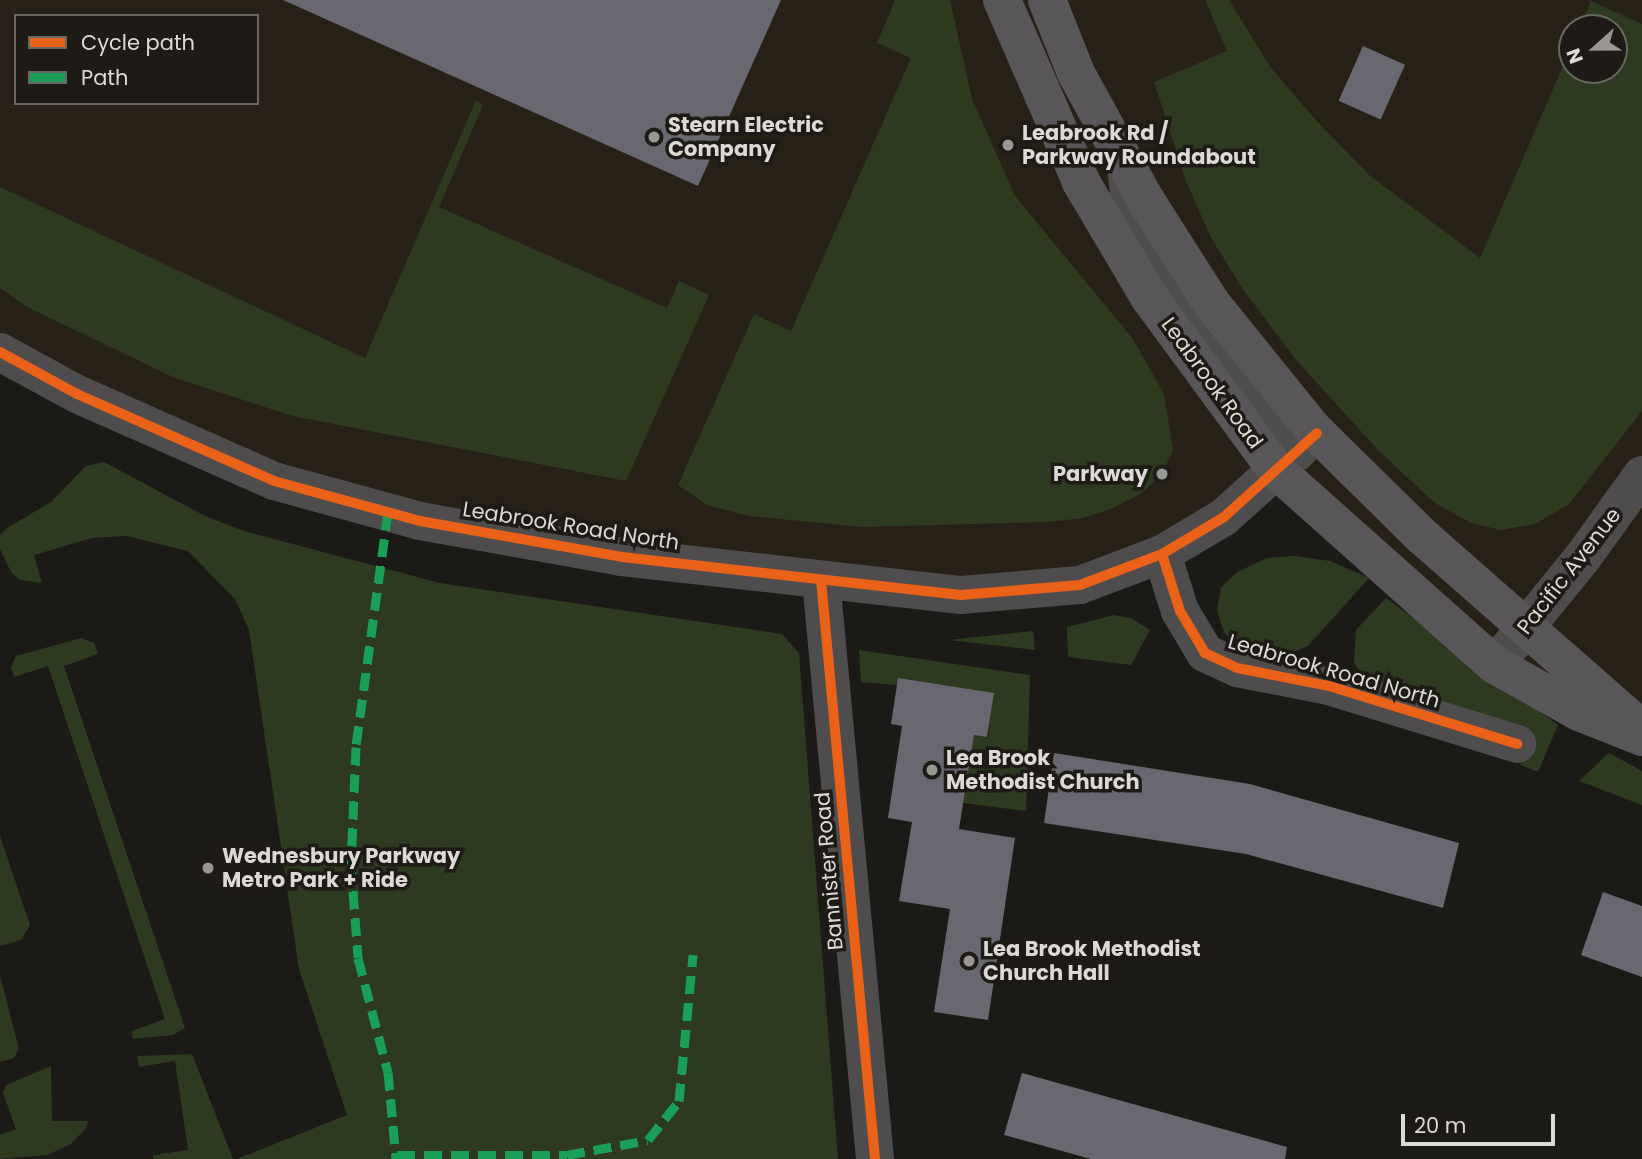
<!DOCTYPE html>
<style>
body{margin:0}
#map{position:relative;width:1642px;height:1159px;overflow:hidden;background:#1c1a17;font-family:Poppins,sans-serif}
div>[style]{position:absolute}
.built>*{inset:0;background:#272017}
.green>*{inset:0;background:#2e3a20}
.building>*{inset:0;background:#696870;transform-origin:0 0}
.street>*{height:38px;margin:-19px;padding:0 19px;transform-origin:19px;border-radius:19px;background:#4e4c4d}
.primary>*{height:38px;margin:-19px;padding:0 19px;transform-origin:19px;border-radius:19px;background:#585658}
.quiet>*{height:9px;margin-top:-4.5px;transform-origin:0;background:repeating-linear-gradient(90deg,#1a9f57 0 18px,transparent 0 27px)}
.cycleway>*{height:10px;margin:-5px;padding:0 5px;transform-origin:5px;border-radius:5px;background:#ea6118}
.dots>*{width:19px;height:19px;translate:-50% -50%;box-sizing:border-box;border:4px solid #1e1a15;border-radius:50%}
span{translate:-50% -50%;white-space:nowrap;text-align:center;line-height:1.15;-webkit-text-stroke:7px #1e1a15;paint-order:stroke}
.poi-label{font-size:21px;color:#dcdad6;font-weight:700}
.left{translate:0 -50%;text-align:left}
.right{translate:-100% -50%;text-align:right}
.street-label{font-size:21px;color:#dcdad6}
.legend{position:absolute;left:14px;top:14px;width:245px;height:91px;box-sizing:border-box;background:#1e1a15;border:2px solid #6a6762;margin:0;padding:9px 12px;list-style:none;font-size:21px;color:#dcdad6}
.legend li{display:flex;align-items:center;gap:14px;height:35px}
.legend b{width:35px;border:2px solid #6a6762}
.north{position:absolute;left:1558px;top:14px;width:70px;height:70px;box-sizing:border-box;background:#1e1a15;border:2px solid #6a6762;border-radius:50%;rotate:249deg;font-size:19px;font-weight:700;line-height:28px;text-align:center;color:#dcdad6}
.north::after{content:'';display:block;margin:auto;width:24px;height:32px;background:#999793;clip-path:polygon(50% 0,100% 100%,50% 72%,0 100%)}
.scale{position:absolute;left:1401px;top:1114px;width:154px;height:32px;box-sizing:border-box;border:4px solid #dcdad6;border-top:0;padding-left:9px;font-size:21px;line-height:24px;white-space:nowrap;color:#dcdad6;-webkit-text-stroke:5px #1e1a15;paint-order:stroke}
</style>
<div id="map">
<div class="built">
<div style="clip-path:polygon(evenodd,0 0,1642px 0,1642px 737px,1579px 712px,1277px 472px,1162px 554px,961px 595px,420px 521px,0 352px,0 0,16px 16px,257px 16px,257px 103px,16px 103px,16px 16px,0 0,1572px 28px,1614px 28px,1614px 70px,1572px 70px,1572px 28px)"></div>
</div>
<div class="green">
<div style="clip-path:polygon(895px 0,950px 0,972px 99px,1015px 196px,1133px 339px,1164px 394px,1173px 450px,1162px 474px,1142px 493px,1113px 508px,1084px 518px,1047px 522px,862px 527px,749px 516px,707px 505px,678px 485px,754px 314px,791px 331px,911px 58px,877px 43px)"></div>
<div style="clip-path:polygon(1205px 0,1229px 0,1271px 68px,1314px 118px,1369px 175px,1480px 258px,1572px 45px,1572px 70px,1614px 70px,1614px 28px,1580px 28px,1591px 1px,1642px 24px,1642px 411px,1569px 504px,1535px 524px,1501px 530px,1471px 523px,1435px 503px,1380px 452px,1297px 361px,1242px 288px,1210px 236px,1186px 181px,1154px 82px,1227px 51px)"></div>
<div style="clip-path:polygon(476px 100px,483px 105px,439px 207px,667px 308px,679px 281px,709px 295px,626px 481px,293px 416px,175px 378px,27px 307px,0 288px,0 187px,365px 358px)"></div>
<div style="clip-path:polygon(104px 462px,205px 516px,244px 531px,440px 583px,782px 634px,799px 653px,838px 1159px,237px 1159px,347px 1115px,299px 969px,249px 630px,235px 599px,188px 551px,126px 536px,92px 538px,34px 555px,42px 583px,20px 580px,11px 572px,0 549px,0 535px,7px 528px,51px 502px,86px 466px)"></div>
<div style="clip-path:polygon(1295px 556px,1330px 561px,1369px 578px,1308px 646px,1288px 655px,1239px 650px,1224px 632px,1217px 611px,1221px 587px,1239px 571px,1267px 558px)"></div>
<div style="clip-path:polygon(1386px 598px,1558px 725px,1538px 772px,1520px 765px,1531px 732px,1390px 688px,1362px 674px,1354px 663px,1356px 630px)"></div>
<div style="clip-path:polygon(1114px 615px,1131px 618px,1150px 630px,1131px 665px,1068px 657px,1067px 627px)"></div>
<div style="clip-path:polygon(1033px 631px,1035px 650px,949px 640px)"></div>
<div style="clip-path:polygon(81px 638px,94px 643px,98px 654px,64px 666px,185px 1028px,173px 1035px,133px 1039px,132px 1031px,165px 1019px,48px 666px,14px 677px,11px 667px,16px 656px)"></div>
<div style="clip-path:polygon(859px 650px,1030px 675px,1026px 811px,963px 803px,974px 735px,988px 737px,993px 693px,861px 682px)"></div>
<div style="clip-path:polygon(1609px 753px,1642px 771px,1642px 805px,1579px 781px)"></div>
<div style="clip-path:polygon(0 836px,30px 925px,21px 940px,0 946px)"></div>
<div style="clip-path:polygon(0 976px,19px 1049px,14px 1058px,0 1062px)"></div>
<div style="clip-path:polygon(192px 1054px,233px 1159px,153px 1159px,153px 1155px,188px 1150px,175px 1061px,139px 1067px,137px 1056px)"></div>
<div style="clip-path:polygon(51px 1066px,52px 1121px,88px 1121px,86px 1128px,71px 1144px,47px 1155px,0 1159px,0 1135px,16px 1129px,3px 1093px,6px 1085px)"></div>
</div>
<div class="building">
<div style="clip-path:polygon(283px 0,781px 0,698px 186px)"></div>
<div style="left:1363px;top:46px;width:46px;height:60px;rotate:24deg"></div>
<div style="clip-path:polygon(898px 678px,994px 693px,987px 737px,974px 735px,959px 829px,1015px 838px,988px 1020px,934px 1012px,950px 909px,899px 901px,912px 822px,888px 818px,902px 726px,891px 724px)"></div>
<div style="clip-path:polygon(1054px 753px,1250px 784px,1459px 843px,1443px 908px,1246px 854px,1044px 823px)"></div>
<div style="clip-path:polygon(1603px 892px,1642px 906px,1642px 977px,1581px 955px)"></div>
<div style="clip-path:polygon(1022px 1073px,1287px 1147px,1285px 1159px,1091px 1159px,1004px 1135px)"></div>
</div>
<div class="street">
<div style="left:1126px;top:165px;width:60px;rotate:84.3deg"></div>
<div style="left:1132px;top:225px;width:160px;rotate:56.2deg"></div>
<div style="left:1221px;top:358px;width:121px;rotate:51deg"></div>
<div style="left:0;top:352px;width:88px;rotate:28.6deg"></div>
<div style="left:77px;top:394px;width:215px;rotate:23.8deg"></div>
<div style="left:274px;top:481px;width:151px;rotate:15.3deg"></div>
<div style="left:420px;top:521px;width:205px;rotate:10.1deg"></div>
<div style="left:622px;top:557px;width:341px;rotate:6.4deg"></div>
<div style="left:961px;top:595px;width:119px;rotate:-4.8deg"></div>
<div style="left:1080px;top:585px;width:88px;rotate:-20.7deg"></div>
<div style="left:1162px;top:554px;width:72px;rotate:-30.8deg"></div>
<div style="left:1224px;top:517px;width:125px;rotate:-42.1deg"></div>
<div style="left:1162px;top:554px;width:60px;rotate:72.5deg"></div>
<div style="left:1180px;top:611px;width:49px;rotate:59.2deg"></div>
<div style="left:1205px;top:653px;width:35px;rotate:25deg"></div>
<div style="left:1237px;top:668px;width:94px;rotate:11.1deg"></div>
<div style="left:1329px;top:686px;width:197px;rotate:17.1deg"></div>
<div style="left:821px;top:580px;width:582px;rotate:84.67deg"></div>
<div style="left:1495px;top:665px;width:139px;rotate:-50.8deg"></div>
<div style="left:1583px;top:557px;width:101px;rotate:-54.3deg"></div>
</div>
<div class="primary">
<div style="left:1002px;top:0;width:198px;rotate:66.5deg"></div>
<div style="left:1081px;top:182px;width:134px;rotate:59.4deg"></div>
<div style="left:1149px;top:297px;width:216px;rotate:53.7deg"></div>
<div style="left:1277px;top:471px;width:292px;rotate:41.7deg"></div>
<div style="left:1495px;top:665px;width:96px;rotate:29.2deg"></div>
<div style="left:1579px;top:712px;width:68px;rotate:21.6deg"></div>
<div style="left:1047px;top:0;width:79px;rotate:68.3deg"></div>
<div style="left:1076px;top:73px;width:144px;rotate:61.3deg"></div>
<div style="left:1145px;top:199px;width:125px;rotate:57.5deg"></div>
<div style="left:1212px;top:304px;width:159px;rotate:51.1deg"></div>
<div style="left:1312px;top:428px;width:156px;rotate:44.5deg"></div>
<div style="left:1423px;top:537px;width:285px;rotate:41.3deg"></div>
</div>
<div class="quiet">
<div style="left:388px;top:512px;width:237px;rotate:97.8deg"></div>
<div style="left:356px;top:747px;width:117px;rotate:92.4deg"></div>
<div style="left:351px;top:864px;width:94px;rotate:85.7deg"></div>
<div style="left:358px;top:958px;width:118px;rotate:75.3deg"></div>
<div style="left:388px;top:1072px;width:87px;rotate:84.7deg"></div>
<div style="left:397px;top:1155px;width:170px"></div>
<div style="left:567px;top:1155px;width:82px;rotate:-10.5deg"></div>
<div style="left:648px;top:1140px;width:50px;rotate:-51.5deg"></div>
<div style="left:679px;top:1101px;width:147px;rotate:-84.5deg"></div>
</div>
<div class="cycleway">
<div style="left:0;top:352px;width:88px;rotate:28.6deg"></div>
<div style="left:77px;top:394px;width:215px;rotate:23.8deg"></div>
<div style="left:274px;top:481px;width:151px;rotate:15.3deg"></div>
<div style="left:420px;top:521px;width:205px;rotate:10.1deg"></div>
<div style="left:622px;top:557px;width:341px;rotate:6.4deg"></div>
<div style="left:961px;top:595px;width:119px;rotate:-4.8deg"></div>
<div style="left:1080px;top:585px;width:88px;rotate:-20.7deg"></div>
<div style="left:1162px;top:554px;width:72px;rotate:-30.8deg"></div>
<div style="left:1224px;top:517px;width:125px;rotate:-42.1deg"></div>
<div style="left:1162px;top:554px;width:60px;rotate:72.5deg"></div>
<div style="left:1180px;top:611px;width:49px;rotate:59.2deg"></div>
<div style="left:1205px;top:653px;width:35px;rotate:25deg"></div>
<div style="left:1237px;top:668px;width:94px;rotate:11.1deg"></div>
<div style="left:1329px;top:686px;width:197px;rotate:17.1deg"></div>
<div style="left:821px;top:580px;width:582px;rotate:84.67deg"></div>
</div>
<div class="dots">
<div style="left:654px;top:137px;background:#999793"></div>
<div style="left:1008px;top:145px;background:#999793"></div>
<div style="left:1162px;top:474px;background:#999793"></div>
<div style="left:932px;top:770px;background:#999793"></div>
<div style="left:208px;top:868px;background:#999793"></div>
<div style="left:969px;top:961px;background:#999793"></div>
</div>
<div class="poi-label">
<span class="left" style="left:668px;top:137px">Stearn Electric<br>Company</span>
<span class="left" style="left:1022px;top:145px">Leabrook Rd /<br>Parkway Roundabout</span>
<span class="right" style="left:1148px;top:474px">Parkway</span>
<span class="left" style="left:946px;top:770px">Lea Brook<br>Methodist Church</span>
<span class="left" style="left:222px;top:868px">Wednesbury Parkway<br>Metro Park + Ride</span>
<span class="left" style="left:983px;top:961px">Lea Brook Methodist<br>Church Hall</span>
</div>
<div class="street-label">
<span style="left:1212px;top:383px;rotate:54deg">Leabrook Road</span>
<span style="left:571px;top:526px;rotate:9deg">Leabrook Road North</span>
<span style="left:1569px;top:571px;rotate:-52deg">Pacific Avenue</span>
<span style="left:1334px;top:671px;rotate:16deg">Leabrook Road North</span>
<span style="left:829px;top:871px;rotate:-95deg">Bannister Road</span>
</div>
<ul class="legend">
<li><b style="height:9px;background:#ea6118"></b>Cycle path</li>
<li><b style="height:9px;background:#1a9f57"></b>Path</li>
</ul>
<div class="north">N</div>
<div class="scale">20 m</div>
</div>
